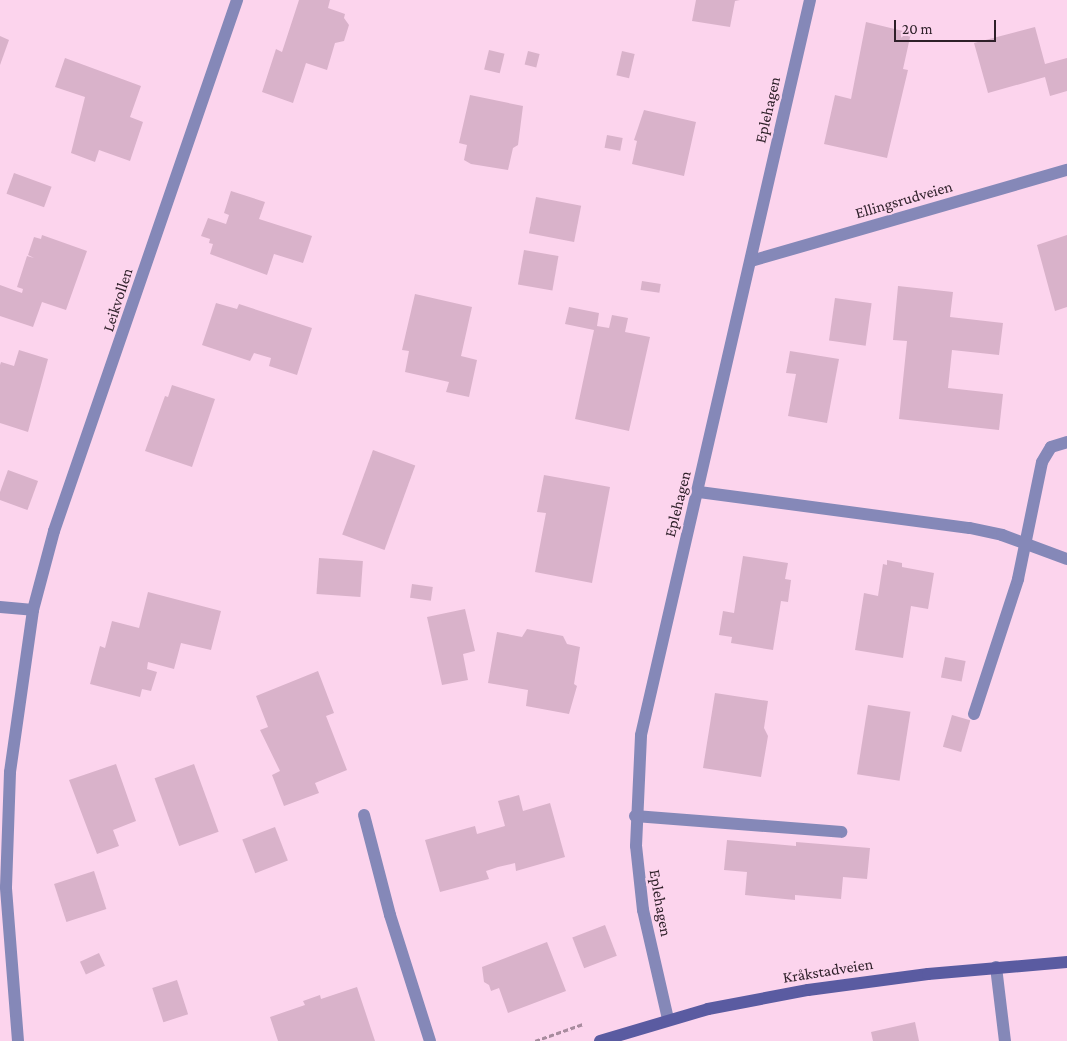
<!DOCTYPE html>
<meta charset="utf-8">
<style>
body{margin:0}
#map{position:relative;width:1067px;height:1041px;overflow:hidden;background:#fcd4ed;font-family:"Crimson Pro",serif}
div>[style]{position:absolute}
.building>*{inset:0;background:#d9b2ca;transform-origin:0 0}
.path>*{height:3px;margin-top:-1.5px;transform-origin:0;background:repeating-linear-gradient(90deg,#a88b9e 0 5px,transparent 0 7.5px)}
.lane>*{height:12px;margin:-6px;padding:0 6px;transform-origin:6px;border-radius:6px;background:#8588b8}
.street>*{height:12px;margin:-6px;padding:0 6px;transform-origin:6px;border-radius:6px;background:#8588b8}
.secondary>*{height:12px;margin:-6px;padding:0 6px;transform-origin:6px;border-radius:6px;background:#5a5ba1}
span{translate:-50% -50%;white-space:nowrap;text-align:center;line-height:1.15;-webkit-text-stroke:4.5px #fcd4ed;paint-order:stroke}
.street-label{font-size:16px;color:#2e2029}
.scale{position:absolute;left:894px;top:20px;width:102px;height:22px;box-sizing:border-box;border:2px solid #2e2029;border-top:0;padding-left:6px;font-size:15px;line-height:18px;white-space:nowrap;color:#2e2029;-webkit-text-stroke:4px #fcd4ed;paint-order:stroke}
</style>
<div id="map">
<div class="building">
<div style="clip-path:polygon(299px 0,330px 0,328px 8px,345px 14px,344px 18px,349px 25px,344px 41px,335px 43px,327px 70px,306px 63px,293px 103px,262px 92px,276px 49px,282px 52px)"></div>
<div style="clip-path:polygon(696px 0,740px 0,735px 1px,730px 27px,692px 21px)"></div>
<div style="clip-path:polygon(866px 22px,911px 33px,903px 69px,908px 70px,887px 158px,824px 144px,835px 95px,851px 99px)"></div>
<div style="clip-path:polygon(1035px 27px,1045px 64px,1067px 58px,1067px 91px,1050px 96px,1045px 77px,988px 93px,974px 43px)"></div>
<div style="clip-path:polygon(0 36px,9px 40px,0 65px)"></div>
<div style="left:489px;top:50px;width:16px;height:20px;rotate:14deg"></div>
<div style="left:528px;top:51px;width:12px;height:14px;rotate:14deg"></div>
<div style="left:622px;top:51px;width:13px;height:25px;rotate:13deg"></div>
<div style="clip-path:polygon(65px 58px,141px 86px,130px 117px,143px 122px,130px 161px,99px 150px,95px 162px,71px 153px,85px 97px,55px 87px)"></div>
<div style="clip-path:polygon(470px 95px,523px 106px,518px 145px,513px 148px,508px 170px,471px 164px,464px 160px,467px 145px,459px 143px)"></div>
<div style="clip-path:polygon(644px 110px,696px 122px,684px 176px,632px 164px,637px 141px,634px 140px)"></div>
<div style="left:607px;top:135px;width:16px;height:13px;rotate:11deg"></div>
<div style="left:14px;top:173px;width:40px;height:22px;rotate:20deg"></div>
<div style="clip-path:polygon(231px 191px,265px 202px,259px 219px,312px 236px,303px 263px,274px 254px,267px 275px,210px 254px,213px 244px,209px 243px,210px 239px,201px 236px,208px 218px,226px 224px,229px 215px,224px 213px)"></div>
<div style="left:536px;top:197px;width:46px;height:37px;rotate:11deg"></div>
<div style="clip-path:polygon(42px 235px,87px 251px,66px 310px,42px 302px,33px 327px,0 316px,0 285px,22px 293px,23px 289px,17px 287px,27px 256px,34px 258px,28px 255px,34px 237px,41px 239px)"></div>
<div style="clip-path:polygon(1067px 235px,1067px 307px,1055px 311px,1037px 245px)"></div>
<div style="left:524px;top:250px;width:35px;height:35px;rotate:10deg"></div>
<div style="left:642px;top:281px;width:19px;height:9px;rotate:9deg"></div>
<div style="clip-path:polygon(898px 286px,953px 292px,950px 317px,1003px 323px,999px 355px,952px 350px,948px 388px,1003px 394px,999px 430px,899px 419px,907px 341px,893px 340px)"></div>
<div style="clip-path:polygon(415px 294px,472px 307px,461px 356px,477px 360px,469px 397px,446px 392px,449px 382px,405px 372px,409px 351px,402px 350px)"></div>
<div style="left:835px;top:298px;width:37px;height:43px;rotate:8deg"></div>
<div style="clip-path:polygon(216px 303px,237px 309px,239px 304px,312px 328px,297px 375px,269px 366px,271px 358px,254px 353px,250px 361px,202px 345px)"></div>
<div style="clip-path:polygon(569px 307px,599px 313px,597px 326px,609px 328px,612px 315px,628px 318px,625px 332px,650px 337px,629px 431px,575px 419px,594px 330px,565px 324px)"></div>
<div style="clip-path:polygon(19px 350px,48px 359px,28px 432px,0 423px,0 365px,1px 362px,14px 366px)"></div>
<div style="clip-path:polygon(790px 351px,839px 359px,827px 423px,788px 416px,796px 374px,786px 373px)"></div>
<div style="clip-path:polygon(172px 385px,215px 399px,192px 467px,145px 451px,165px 396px,168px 397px)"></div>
<div style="left:373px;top:450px;width:45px;height:90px;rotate:20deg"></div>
<div style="left:8px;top:470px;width:32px;height:31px;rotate:20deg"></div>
<div style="clip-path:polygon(544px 475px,610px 487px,592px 583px,535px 572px,546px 513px,537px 512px)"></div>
<div style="clip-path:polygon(743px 556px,788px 563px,785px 579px,791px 580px,788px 602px,781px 601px,773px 650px,731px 643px,732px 637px,719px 635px,723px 611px,734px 613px)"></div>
<div style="left:319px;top:558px;width:44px;height:36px;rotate:4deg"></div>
<div style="clip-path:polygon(887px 560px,902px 563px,902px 567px,934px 573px,928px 609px,911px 606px,903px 658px,855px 650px,864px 593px,878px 596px,883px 564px,887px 565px)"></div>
<div style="left:412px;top:584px;width:21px;height:14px;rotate:8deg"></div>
<div style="clip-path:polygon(148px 592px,221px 611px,211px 650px,181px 643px,174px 669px,148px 662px,147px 669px,157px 672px,151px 691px,142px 689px,140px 697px,90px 684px,100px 646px,105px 648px,112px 621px,139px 628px)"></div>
<div style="clip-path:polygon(465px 609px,475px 651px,463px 654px,468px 680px,442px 685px,427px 617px)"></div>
<div style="clip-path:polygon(527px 629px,563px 636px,567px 644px,580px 647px,574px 684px,577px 686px,569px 714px,526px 706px,528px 690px,488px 683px,497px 632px,522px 637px)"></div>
<div style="left:945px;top:657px;width:21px;height:21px;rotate:11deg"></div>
<div style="clip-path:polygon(318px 671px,334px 713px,326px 716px,347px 770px,315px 783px,319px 793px,284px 806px,272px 775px,280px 771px,260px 730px,268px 727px,256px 696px)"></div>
<div style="clip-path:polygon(715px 693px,768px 701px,764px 728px,768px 736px,761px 777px,703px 768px)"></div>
<div style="left:868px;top:705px;width:43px;height:70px;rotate:9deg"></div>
<div style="left:952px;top:715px;width:19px;height:33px;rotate:16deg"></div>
<div style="clip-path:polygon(116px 764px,136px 821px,113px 830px,119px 846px,97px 854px,69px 780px)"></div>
<div style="left:194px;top:764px;width:72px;height:42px;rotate:70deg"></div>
<div style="clip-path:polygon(519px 795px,523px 811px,550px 803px,565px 857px,516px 871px,515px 863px,498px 867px,486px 871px,489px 879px,440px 892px,425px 840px,475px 826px,477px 834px,505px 826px,498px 801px)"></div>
<div style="left:275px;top:827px;width:36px;height:35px;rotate:69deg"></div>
<div style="clip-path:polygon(727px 840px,796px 846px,796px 842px,870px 848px,867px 879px,843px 877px,841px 899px,795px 895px,795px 900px,745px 895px,747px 872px,724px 870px)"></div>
<div style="left:94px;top:871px;width:40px;height:42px;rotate:72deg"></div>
<div style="left:605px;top:925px;width:33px;height:35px;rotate:69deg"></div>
<div style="clip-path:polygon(547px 942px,566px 991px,508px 1013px,499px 988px,491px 991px,489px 985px,484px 982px,482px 967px)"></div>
<div style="left:99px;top:953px;width:14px;height:21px;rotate:65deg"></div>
<div style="left:177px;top:980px;width:36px;height:26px;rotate:72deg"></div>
<div style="clip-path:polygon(357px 987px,375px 1041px,278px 1041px,270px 1017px,305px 1005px,303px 1001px,320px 995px,321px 999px)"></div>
<div style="clip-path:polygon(915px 1022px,919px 1041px,873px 1041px,871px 1032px)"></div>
</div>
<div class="path">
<div style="left:535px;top:1041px;width:51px;rotate:-19.5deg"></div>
</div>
<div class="lane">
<div style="left:699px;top:492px;width:273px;rotate:7.6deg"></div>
<div style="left:970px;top:528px;width:33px;rotate:12deg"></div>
<div style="left:1002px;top:535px;width:69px;rotate:20.3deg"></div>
<div style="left:0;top:607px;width:33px;rotate:5deg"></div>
<div style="left:974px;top:714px;width:142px;rotate:-71.9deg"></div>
<div style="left:1018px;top:579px;width:119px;rotate:-78.4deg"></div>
<div style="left:1042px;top:462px;width:17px;rotate:-59deg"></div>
<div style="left:1051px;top:447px;width:17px;rotate:-17deg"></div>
<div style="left:364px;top:815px;width:103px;rotate:75.4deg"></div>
<div style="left:390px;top:915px;width:132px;rotate:72.4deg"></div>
<div style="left:635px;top:816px;width:207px;rotate:4.4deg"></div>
<div style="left:996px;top:967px;width:75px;rotate:83.1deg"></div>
</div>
<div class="street">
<div style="left:751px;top:261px;width:329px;rotate:-16.1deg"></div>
<div style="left:668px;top:1019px;width:112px;rotate:-102.9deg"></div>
<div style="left:643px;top:910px;width:64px;rotate:-96.2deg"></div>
<div style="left:636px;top:846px;width:111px;rotate:-87.4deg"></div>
<div style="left:641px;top:735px;width:754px;rotate:-77.05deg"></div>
<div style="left:18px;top:1041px;width:154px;rotate:-94.5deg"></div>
<div style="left:6px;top:887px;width:115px;rotate:-88deg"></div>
<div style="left:10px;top:772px;width:164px;rotate:-81.9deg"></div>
<div style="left:33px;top:610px;width:82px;rotate:-75.1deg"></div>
<div style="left:54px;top:531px;width:562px;rotate:-70.98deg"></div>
</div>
<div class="secondary">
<div style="left:600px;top:1041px;width:113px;rotate:-16.5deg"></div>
<div style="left:708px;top:1009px;width:102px;rotate:-10.8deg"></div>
<div style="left:808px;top:990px;width:121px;rotate:-7.6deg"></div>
<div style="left:928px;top:974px;width:140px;rotate:-4.9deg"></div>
</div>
<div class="street-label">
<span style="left:768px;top:110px;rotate:-77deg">Eplehagen</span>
<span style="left:904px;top:200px;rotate:-16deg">Ellingsrudveien</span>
<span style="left:118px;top:300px;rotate:-72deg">Leikvollen</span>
<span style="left:678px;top:504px;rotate:-76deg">Eplehagen</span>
<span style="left:660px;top:903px;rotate:80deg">Eplehagen</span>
<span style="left:828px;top:971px;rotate:-9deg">Kråkstadveien</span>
</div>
<div class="scale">20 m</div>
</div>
